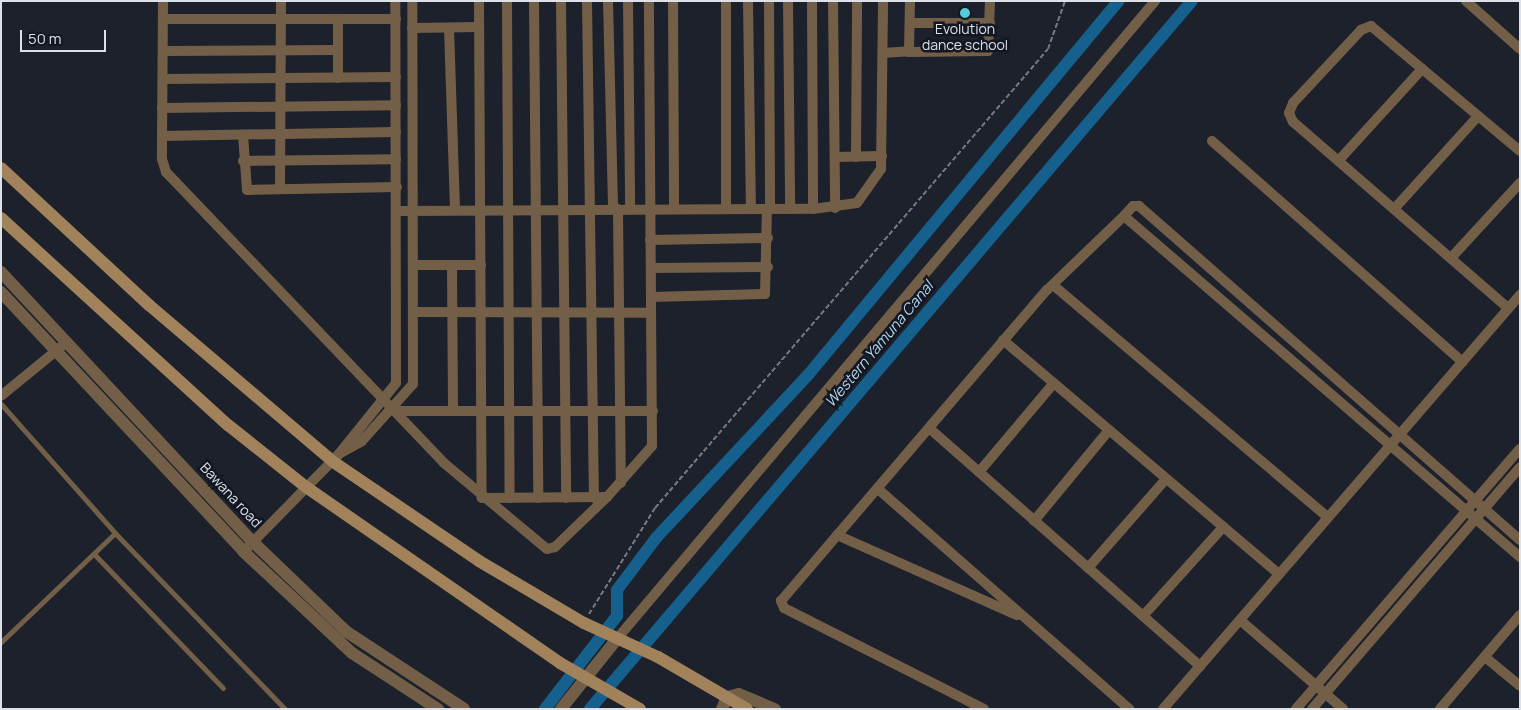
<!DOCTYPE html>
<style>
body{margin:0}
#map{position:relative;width:1521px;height:710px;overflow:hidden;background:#1c212b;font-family:Manrope,sans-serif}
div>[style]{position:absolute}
.canal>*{height:12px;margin:-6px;padding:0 6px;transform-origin:6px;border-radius:6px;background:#15608c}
.path>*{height:2px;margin-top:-1px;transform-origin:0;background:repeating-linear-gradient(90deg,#747982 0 5px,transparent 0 7.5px)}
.service>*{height:5px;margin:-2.5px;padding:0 2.5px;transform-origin:2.5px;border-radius:2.5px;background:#735f47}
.minor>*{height:10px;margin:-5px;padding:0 5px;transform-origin:5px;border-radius:5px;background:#735f47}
.tertiary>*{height:12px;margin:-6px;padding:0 6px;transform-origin:6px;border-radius:6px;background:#735f47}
.secondary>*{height:12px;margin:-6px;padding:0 6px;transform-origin:6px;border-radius:6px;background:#a2825b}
.dots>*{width:14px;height:14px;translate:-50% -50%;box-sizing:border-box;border:2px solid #131721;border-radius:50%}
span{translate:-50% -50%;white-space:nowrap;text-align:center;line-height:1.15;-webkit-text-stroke:5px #131721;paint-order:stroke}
.poi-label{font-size:14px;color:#dde1e8}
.street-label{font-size:14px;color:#dde1e8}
.water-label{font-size:15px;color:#b4d7f1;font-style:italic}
.frame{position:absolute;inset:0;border:2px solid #dde1e8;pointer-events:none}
.scale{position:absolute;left:20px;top:30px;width:86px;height:22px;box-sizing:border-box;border:2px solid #dde1e8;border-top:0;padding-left:6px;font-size:15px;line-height:18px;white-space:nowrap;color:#dde1e8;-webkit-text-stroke:4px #131721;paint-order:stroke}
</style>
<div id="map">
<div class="canal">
<div style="left:545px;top:709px;width:118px;rotate:-52.3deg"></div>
<div style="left:617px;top:616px;width:26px;rotate:-90deg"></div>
<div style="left:617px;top:590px;width:65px;rotate:-53.1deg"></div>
<div style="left:656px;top:538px;width:223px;rotate:-47deg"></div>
<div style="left:808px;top:375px;width:486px;rotate:-50.3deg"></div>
<div style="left:590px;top:709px;width:929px;rotate:-49.63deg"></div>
</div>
<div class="path">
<div style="left:589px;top:614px;width:125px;rotate:-58.1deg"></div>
<div style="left:655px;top:508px;width:604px;rotate:-49.43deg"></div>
<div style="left:1048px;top:49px;width:51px;rotate:-70.5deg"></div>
</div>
<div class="service">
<div style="left:1px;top:404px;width:172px;rotate:48.5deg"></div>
<div style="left:115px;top:533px;width:158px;rotate:136.3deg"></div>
<div style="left:115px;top:533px;width:245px;rotate:46deg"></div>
<div style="left:94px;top:554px;width:186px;rotate:46.1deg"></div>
</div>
<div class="minor">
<div style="left:163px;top:1px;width:158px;rotate:90.4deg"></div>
<div style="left:162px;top:159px;width:14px;rotate:73deg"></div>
<div style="left:166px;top:172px;width:402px;rotate:46.3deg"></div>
<div style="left:444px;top:463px;width:134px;rotate:39.9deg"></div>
<div style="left:547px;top:549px;width:8px;rotate:-14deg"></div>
<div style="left:555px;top:547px;width:72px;rotate:-43.9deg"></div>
<div style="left:607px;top:497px;width:68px;rotate:-48.6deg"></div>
<div style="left:652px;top:446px;width:445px;rotate:-90.4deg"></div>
<div style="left:479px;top:1px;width:497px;rotate:89.7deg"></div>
<div style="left:482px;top:498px;width:125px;rotate:-0.5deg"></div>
<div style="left:507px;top:1px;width:497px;rotate:89.7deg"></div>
<div style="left:534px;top:1px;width:497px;rotate:89.5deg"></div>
<div style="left:561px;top:1px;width:497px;rotate:89.4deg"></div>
<div style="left:587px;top:1px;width:497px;rotate:89.2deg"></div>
<div style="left:608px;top:1px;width:208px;rotate:88.6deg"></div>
<div style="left:628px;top:1px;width:208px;rotate:89.4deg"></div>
<div style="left:673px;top:1px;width:208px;rotate:89.7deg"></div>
<div style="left:726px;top:1px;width:208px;rotate:90deg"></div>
<div style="left:748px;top:1px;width:208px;rotate:89.2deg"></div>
<div style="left:769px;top:1px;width:208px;rotate:89.7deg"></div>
<div style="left:788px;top:1px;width:208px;rotate:89.4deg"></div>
<div style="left:812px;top:1px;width:208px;rotate:89.7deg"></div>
<div style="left:833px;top:1px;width:207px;rotate:89.4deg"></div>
<div style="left:1466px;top:1px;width:72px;rotate:41.6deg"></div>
<div style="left:163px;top:19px;width:233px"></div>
<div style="left:910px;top:23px;width:80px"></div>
<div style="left:412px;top:28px;width:67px;rotate:-0.9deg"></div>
<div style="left:449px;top:28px;width:181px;rotate:88.1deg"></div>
<div style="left:163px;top:51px;width:175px;rotate:-0.3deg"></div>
<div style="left:908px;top:52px;width:80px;rotate:-0.7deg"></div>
<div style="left:988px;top:51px;width:50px;rotate:-87.7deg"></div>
<div style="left:883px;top:53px;width:26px;rotate:-4deg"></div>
<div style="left:909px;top:51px;width:50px;rotate:-88.9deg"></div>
<div style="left:338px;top:78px;width:59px;rotate:-90deg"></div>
<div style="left:163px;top:79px;width:233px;rotate:-0.5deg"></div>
<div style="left:162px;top:108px;width:234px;rotate:-0.7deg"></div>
<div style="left:243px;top:135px;width:55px;rotate:85.8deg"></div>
<div style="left:247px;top:190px;width:150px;rotate:-1.1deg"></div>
<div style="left:162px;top:136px;width:234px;rotate:-1deg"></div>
<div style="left:1212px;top:141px;width:334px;rotate:41.4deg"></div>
<div style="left:835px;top:157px;width:47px;rotate:-1.2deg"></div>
<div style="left:856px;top:157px;width:156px;rotate:-89.6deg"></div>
<div style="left:1340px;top:159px;width:122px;rotate:-47.7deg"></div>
<div style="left:243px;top:161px;width:153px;rotate:-0.7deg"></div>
<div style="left:280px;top:189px;width:188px;rotate:-89.7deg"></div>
<div style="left:1395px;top:208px;width:124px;rotate:-47.9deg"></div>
<div style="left:618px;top:209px;width:274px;rotate:89.4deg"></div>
<div style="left:397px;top:211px;width:416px;rotate:-0.3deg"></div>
<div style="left:813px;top:209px;width:44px;rotate:-7.8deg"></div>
<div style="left:857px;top:203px;width:42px;rotate:-54.8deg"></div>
<div style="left:881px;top:169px;width:168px;rotate:-89.3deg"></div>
<div style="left:650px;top:240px;width:118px;rotate:-1deg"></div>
<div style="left:1451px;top:258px;width:102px;rotate:-47.4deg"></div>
<div style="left:414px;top:265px;width:67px"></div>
<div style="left:452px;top:265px;width:146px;rotate:89.6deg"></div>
<div style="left:651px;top:268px;width:117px;rotate:-0.5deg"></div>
<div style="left:1053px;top:285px;width:360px;rotate:40.2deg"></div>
<div style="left:651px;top:297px;width:114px;rotate:-1.5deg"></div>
<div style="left:765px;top:294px;width:85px;rotate:-88.7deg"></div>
<div style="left:1508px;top:308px;width:284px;rotate:-139.1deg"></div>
<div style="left:1293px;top:122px;width:10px;rotate:-114deg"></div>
<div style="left:1289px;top:113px;width:11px;rotate:-68deg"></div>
<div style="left:1293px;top:103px;width:100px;rotate:-47deg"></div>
<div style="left:1361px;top:30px;width:11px;rotate:-22deg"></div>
<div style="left:1371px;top:26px;width:194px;rotate:40deg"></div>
<div style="left:415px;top:312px;width:236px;rotate:0.2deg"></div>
<div style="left:1003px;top:340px;width:362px;rotate:40.3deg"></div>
<div style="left:1px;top:396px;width:85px;rotate:-39.3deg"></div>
<div style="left:393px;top:411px;width:260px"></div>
<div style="left:929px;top:428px;width:361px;rotate:41.3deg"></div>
<div style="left:339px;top:454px;width:26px;rotate:-29deg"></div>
<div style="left:362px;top:441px;width:76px;rotate:-48.2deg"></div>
<div style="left:413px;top:384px;width:383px;rotate:-90.1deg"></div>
<div style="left:979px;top:472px;width:116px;rotate:-49.9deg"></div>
<div style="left:878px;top:489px;width:334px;rotate:41.2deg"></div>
<div style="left:1034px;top:521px;width:118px;rotate:-50.5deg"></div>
<div style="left:837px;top:535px;width:197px;rotate:24deg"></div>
<div style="left:1520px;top:540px;width:507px;rotate:-138.76deg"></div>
<div style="left:1139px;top:206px;width:6px;rotate:180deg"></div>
<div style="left:1133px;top:206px;width:13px;rotate:132deg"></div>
<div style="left:1124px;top:216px;width:523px;rotate:40.73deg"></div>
<div style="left:248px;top:547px;width:130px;rotate:-45.6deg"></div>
<div style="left:339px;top:454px;width:91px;rotate:-51.2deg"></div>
<div style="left:396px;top:383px;width:382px;rotate:-90.1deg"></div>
<div style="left:1088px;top:568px;width:118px;rotate:-48.8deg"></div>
<div style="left:1143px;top:616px;width:120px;rotate:-48deg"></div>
<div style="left:1240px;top:620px;width:136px;rotate:40.8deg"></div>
<div style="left:616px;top:640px;width:836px;rotate:-49.85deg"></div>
<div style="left:1485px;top:657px;width:45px;rotate:39.6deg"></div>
<div style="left:984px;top:709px;width:224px;rotate:-153.2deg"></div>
<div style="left:784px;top:608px;width:8px;rotate:-113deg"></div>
<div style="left:781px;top:601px;width:409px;rotate:-49.5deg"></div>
<div style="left:1047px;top:290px;width:107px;rotate:-43.9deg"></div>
<div style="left:1163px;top:709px;width:547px;rotate:-49.23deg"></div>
<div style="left:1296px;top:709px;width:343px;rotate:-49.3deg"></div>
<div style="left:1312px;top:709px;width:319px;rotate:-49.3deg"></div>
<div style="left:1440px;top:709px;width:123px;rotate:-49.6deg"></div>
</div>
<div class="tertiary">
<div style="left:1px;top:272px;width:369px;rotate:47deg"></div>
<div style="left:253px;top:542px;width:130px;rotate:43.8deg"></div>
<div style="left:347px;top:632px;width:140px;rotate:33.3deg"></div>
<div style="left:1px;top:292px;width:356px;rotate:46.9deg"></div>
<div style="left:244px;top:552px;width:148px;rotate:43.1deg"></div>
<div style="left:352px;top:653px;width:103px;rotate:33.1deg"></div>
<div style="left:561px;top:709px;width:88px;rotate:-51.4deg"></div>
<div style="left:722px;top:709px;width:13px;rotate:-67deg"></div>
<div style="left:727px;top:697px;width:12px;rotate:-14deg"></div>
<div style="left:739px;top:694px;width:39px;rotate:23deg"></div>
</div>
<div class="secondary">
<div style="left:1px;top:168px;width:202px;rotate:42.8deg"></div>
<div style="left:149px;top:305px;width:240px;rotate:40.4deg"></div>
<div style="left:332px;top:461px;width:178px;rotate:34.2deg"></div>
<div style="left:479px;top:561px;width:122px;rotate:30.6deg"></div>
<div style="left:584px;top:623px;width:81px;rotate:24.7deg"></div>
<div style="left:658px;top:657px;width:103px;rotate:30.3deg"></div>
<div style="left:1px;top:218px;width:307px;rotate:42.4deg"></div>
<div style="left:228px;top:425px;width:100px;rotate:38.5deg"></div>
<div style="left:306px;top:487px;width:309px;rotate:34.7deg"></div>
<div style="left:560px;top:663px;width:92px;rotate:29.9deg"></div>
</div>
<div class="dots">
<div style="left:965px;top:13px;background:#52ccd6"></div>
</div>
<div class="poi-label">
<span style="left:965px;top:37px">Evolution<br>dance school</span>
</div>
<div class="street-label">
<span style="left:231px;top:495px;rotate:47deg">Bawana road</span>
</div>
<div class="water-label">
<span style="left:879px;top:344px;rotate:-50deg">Western Yamuna Canal</span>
</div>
<div class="frame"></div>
<div class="scale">50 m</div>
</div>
